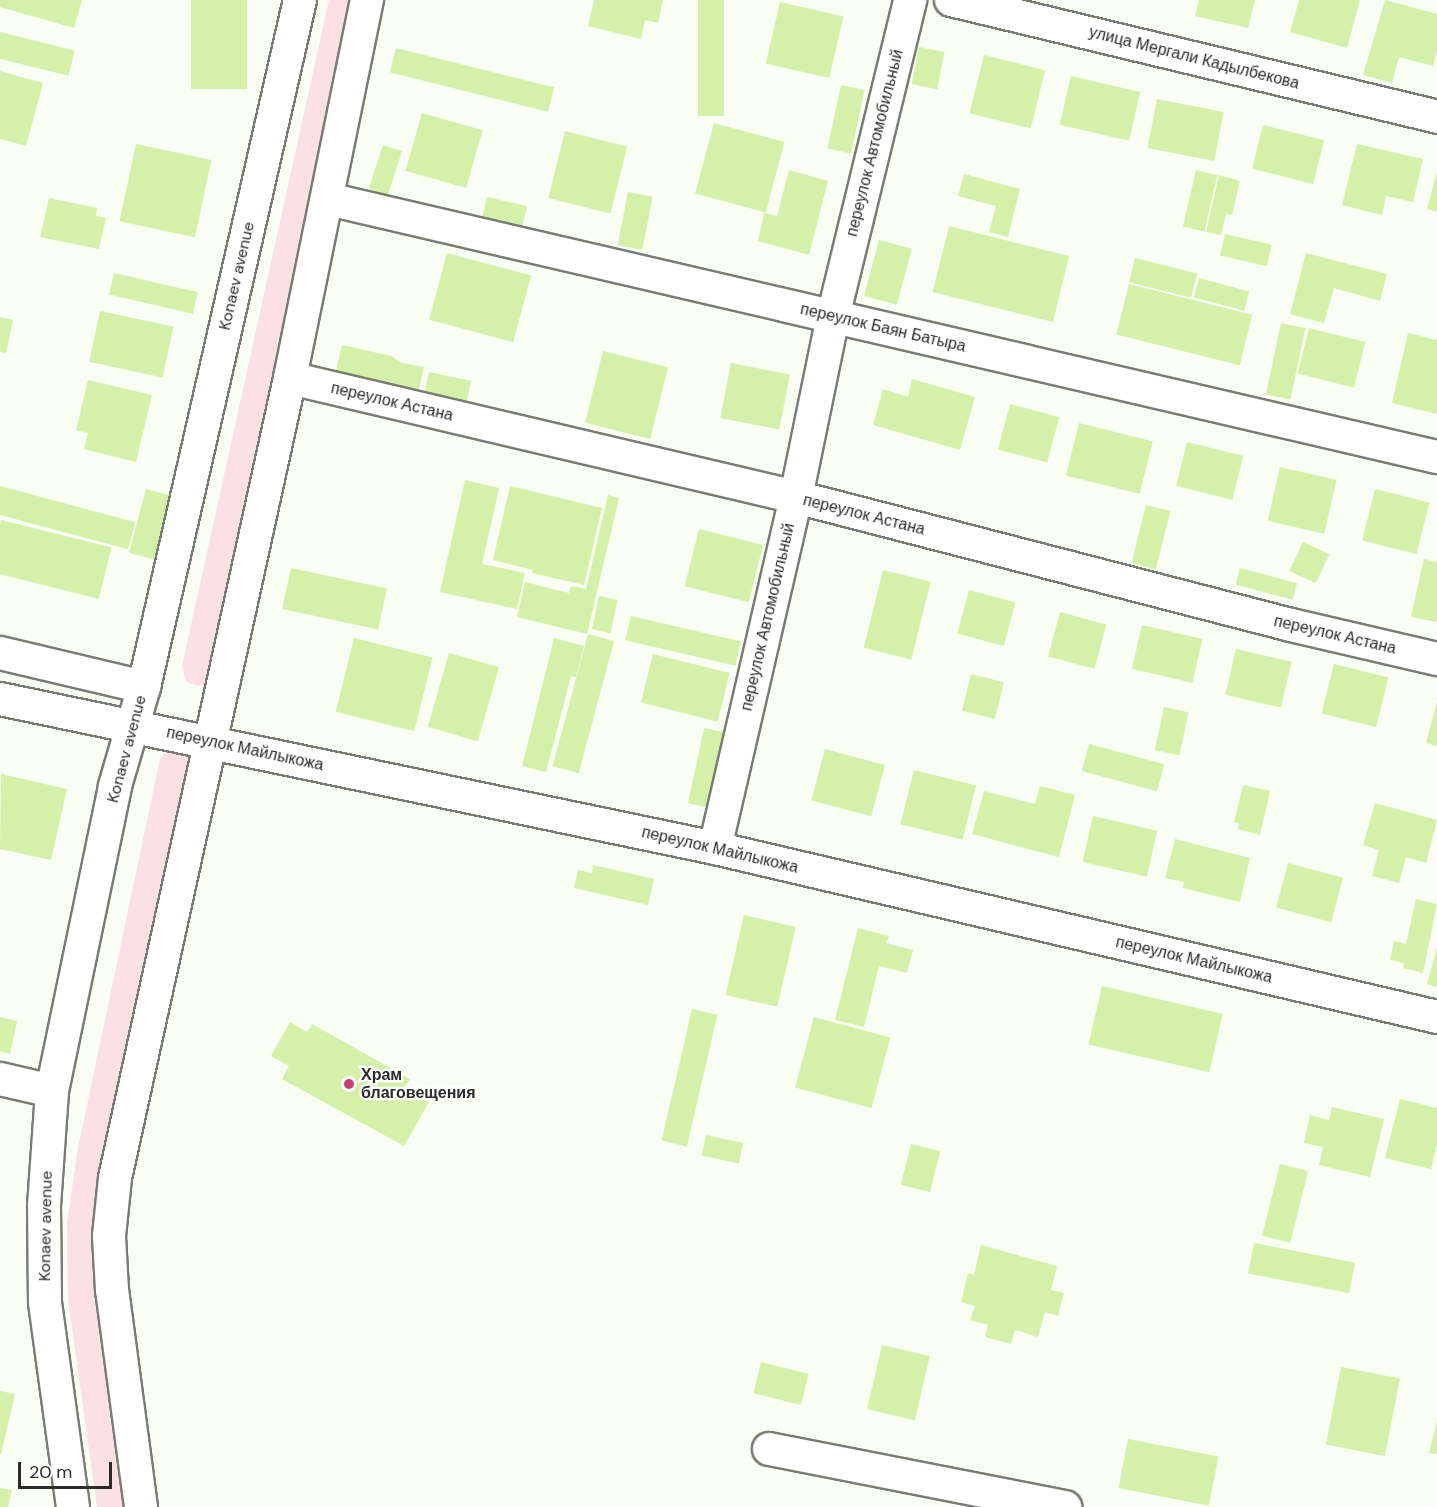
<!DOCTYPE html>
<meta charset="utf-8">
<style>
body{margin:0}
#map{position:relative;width:1437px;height:1507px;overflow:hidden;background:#f9fdf4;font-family:"DM Sans",sans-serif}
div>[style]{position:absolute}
.green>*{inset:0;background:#fbe0e5}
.building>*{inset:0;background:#d5f0a8;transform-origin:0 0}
.roads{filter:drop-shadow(2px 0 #797c74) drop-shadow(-2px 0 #797c74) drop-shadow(0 2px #797c74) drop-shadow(0 -2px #797c74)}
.minor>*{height:32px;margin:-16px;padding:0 16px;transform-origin:16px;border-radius:16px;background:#fff}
.dots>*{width:16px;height:16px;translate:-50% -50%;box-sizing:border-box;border:3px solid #fff;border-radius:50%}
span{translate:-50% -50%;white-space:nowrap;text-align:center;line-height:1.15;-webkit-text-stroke:4.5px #fff;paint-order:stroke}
.street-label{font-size:16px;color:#2b2c29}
.poi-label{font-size:16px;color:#2b2c29;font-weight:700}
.left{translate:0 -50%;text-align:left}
.scale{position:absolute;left:18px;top:1462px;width:94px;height:27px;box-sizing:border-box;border:3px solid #2b2c29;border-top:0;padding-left:8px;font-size:18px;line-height:21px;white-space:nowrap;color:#2b2c29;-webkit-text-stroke:4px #fff;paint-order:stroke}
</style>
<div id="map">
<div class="green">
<div style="clip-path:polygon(329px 0,366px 0,207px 684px,196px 686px,186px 681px,182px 666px)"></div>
<div style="clip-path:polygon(169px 748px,190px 752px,192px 758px,113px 1168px,135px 1507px,97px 1507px,68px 1299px,67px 1223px,78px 1148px,160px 759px)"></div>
</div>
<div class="building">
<div style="clip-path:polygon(0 0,82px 0,74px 28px,0 7px)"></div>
<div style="left:191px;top:0;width:56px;height:89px"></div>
<div style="clip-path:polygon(594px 0,663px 0,658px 23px,645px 20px,641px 39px,588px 26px)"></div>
<div style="left:698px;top:0;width:26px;height:116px"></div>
<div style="clip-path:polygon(1199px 0,1255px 0,1248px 28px,1195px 16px)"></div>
<div style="clip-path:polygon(1299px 0,1360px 0,1347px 48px,1290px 32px)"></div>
<div style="clip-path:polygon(1385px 0,1437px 14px,1437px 51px,1433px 66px,1399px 57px,1392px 83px,1363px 75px)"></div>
<div style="left:780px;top:2px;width:65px;height:63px;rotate:13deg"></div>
<div style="left:0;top:32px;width:77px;height:26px;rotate:14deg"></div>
<div style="left:919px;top:47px;width:26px;height:38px;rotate:11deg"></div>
<div style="left:396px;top:48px;width:163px;height:25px;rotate:14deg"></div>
<div style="left:984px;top:55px;width:63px;height:60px;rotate:14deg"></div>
<div style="clip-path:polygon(0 71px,43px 83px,26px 146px,0 139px)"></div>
<div style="left:1071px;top:76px;width:71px;height:50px;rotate:13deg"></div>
<div style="left:841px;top:85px;width:24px;height:65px;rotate:12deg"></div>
<div style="left:1157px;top:99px;width:68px;height:50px;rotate:11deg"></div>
<div style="left:422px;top:113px;width:63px;height:60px;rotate:16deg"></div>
<div style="left:714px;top:123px;width:73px;height:73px;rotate:15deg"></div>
<div style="left:1263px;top:125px;width:63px;height:45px;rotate:14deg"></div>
<div style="left:565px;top:131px;width:64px;height:69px;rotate:14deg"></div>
<div style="left:136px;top:144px;width:77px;height:79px;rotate:12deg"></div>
<div style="clip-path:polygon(1357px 144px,1423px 159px,1413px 202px,1386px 196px,1382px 215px,1342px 205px)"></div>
<div style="left:383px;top:145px;width:20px;height:46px;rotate:18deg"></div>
<div style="clip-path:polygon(789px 170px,828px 181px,809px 255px,758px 241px,764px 213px,777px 216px)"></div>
<div style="left:1196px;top:170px;width:22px;height:58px;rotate:13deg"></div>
<div style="clip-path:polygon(1437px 172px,1437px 212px,1427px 209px)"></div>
<div style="clip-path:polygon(964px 174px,1020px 189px,1008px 237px,989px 232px,996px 206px,958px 196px)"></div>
<div style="clip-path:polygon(1219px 175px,1240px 181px,1232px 215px,1226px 214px,1221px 235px,1206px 232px)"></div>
<div style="left:628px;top:192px;width:25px;height:54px;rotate:11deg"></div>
<div style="left:487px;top:197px;width:41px;height:22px;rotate:13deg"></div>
<div style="clip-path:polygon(49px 198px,97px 208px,96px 216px,106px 218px,99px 249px,40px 237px)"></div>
<div style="left:949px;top:226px;width:124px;height:68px;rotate:14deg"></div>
<div style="left:1225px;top:234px;width:48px;height:22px;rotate:13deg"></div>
<div style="left:879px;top:240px;width:34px;height:58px;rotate:15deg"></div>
<div style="left:447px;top:253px;width:87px;height:69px;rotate:15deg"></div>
<div style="clip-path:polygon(1306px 253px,1387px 274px,1380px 301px,1334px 288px,1324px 323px,1290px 314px)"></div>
<div style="left:1135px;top:258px;width:64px;height:25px;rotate:14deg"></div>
<div style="left:114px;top:273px;width:86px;height:22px;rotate:13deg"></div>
<div style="left:1199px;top:278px;width:52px;height:20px;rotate:15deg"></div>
<div style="left:1129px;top:284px;width:127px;height:52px;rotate:14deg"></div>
<div style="left:100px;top:311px;width:75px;height:52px;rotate:12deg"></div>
<div style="clip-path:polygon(0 317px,13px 320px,6px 353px,0 352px)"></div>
<div style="left:1281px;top:323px;width:25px;height:73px;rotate:12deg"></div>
<div style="left:1309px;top:328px;width:58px;height:47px;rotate:14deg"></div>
<div style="clip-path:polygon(1408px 333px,1437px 340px,1437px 414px,1392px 403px)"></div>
<div style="clip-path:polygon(342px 345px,391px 356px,402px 363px,424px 367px,418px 394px,335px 375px)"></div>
<div style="left:603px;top:351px;width:67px;height:74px;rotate:14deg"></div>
<div style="left:731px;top:363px;width:60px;height:56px;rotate:11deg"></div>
<div style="left:429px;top:372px;width:43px;height:23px;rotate:12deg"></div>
<div style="clip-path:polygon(912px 379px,975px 397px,960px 450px,873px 425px,883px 389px,908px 397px)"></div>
<div style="clip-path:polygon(88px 380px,152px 395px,136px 462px,84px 449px,88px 433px,76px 430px)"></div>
<div style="left:1010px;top:404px;width:51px;height:47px;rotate:15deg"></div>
<div style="left:1079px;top:423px;width:76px;height:54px;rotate:14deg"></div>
<div style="left:1187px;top:442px;width:58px;height:45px;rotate:14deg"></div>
<div style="left:1280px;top:467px;width:58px;height:55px;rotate:13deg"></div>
<div style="clip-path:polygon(465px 480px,499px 488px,482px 564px,525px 573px,517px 609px,440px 592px)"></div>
<div style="left:0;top:486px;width:140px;height:28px;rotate:15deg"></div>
<div style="clip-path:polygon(510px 486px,602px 508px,584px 585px,532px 573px,533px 570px,493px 560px)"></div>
<div style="left:146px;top:489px;width:27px;height:66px;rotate:15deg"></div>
<div style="left:1375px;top:489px;width:56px;height:53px;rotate:14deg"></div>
<div style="clip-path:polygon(608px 495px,619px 498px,587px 634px,517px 617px,525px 582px,569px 593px,571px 586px,586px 589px)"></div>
<div style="left:1146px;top:505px;width:25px;height:60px;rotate:14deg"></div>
<div style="left:1px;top:520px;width:114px;height:53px;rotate:14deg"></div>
<div style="left:699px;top:529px;width:66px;height:59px;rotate:14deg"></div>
<div style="left:1303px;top:542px;width:29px;height:32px;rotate:25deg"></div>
<div style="clip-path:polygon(1424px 559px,1437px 562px,1437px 622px,1411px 617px)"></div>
<div style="left:291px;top:568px;width:98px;height:42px;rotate:12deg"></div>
<div style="left:1240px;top:568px;width:59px;height:17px;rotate:15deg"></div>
<div style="left:883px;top:570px;width:49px;height:80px;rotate:14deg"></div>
<div style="left:969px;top:590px;width:48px;height:45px;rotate:15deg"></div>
<div style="left:599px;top:596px;width:19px;height:34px;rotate:12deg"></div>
<div style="left:1060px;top:612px;width:48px;height:46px;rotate:15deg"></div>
<div style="left:631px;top:616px;width:113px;height:25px;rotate:13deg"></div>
<div style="left:1142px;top:625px;width:62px;height:45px;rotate:13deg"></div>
<div style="left:588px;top:634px;width:27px;height:137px;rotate:15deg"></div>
<div style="left:354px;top:638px;width:81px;height:76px;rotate:14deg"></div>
<div style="clip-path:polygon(554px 638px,584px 646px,576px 677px,571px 676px,546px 772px,522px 766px)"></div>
<div style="left:1236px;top:649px;width:57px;height:47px;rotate:13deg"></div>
<div style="left:449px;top:653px;width:52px;height:77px;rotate:16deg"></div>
<div style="left:653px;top:654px;width:79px;height:50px;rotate:14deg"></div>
<div style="left:1334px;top:664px;width:56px;height:51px;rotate:14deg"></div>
<div style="left:971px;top:674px;width:34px;height:38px;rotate:14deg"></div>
<div style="clip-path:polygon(1437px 702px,1437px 746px,1426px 743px)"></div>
<div style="left:1164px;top:707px;width:25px;height:44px;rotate:12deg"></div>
<div style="left:704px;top:728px;width:24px;height:77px;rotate:12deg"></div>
<div style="left:1089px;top:744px;width:78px;height:28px;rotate:15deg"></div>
<div style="left:825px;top:749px;width:62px;height:53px;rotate:15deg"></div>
<div style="left:914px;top:770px;width:64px;height:56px;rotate:14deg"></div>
<div style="clip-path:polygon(1px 774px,67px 789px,51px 860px,0 849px)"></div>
<div style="clip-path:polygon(1243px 785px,1270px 791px,1260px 835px,1238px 829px,1239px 823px,1234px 822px)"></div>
<div style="clip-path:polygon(1040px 786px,1075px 795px,1059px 857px,972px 834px,984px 791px,1035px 804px)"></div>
<div style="clip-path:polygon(1375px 803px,1437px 820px,1426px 863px,1406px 857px,1399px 883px,1372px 876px,1379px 850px,1363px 845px)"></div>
<div style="left:1093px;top:816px;width:66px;height:47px;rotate:13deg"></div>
<div style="clip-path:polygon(1175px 839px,1250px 858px,1240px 902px,1183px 888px,1184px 882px,1165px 878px)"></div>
<div style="left:1288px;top:863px;width:57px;height:46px;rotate:15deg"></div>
<div style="clip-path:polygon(593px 865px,654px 879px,648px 905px,574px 888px,578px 870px,592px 873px)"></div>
<div style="clip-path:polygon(1416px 899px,1437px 904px,1423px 973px,1403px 968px,1404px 963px,1390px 960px,1394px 941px,1406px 944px)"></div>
<div style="left:744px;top:915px;width:53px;height:82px;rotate:13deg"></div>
<div style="clip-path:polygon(858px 928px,889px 936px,886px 943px,913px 950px,907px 973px,879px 966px,864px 1027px,835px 1020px)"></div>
<div style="clip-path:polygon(1437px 947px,1437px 987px,1427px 984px)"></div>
<div style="left:1102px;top:986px;width:124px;height:60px;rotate:13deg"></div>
<div style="left:692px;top:1009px;width:26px;height:135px;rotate:13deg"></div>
<div style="clip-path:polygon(0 1017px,17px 1021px,10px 1054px,0 1051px)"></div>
<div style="left:814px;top:1017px;width:79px;height:73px;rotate:15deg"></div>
<div style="clip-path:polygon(290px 1022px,307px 1032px,312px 1024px,410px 1079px,404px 1088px,429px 1102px,404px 1146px,282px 1079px,289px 1066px,271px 1056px)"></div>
<div style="clip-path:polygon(1400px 1099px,1437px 1108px,1437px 1144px,1431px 1169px,1385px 1158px)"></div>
<div style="clip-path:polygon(1332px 1107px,1384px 1119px,1370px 1177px,1319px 1165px,1323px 1147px,1304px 1143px,1310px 1115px,1329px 1120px)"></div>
<div style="left:706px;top:1135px;width:38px;height:21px;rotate:12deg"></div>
<div style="left:911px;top:1144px;width:30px;height:42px;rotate:14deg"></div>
<div style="left:1280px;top:1164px;width:29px;height:74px;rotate:14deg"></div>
<div style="left:1254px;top:1243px;width:103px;height:31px;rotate:11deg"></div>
<div style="clip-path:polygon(981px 1245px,1057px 1266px,1051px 1290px,1064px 1293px,1058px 1316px,1045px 1312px,1038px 1337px,1015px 1330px,1011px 1344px,985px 1337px,988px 1325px,970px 1320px,975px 1306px,961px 1302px,968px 1273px,974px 1275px)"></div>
<div style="left:882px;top:1345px;width:49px;height:66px;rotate:13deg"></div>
<div style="left:761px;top:1362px;width:49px;height:32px;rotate:14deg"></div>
<div style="left:1341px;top:1367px;width:60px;height:79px;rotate:11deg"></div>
<div style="clip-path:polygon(0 1391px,15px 1394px,1px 1454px,0 1454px)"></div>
<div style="clip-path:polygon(1437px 1421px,1437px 1454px,1429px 1453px)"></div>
<div style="left:1128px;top:1439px;width:92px;height:50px;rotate:11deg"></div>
<div style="clip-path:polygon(0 1488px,12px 1490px,8px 1507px,0 1507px)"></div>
</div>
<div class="roads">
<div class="minor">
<div style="left:951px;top:0;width:500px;rotate:13.5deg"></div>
<div style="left:328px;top:199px;width:1139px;rotate:13.1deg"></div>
<div style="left:290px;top:378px;width:520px;rotate:13.23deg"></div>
<div style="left:796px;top:497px;width:511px;rotate:14.5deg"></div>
<div style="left:1291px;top:625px;width:150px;rotate:13.1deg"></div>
<div style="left:0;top:653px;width:148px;rotate:13.3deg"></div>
<div style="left:0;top:699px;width:730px;rotate:11.77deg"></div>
<div style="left:715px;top:848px;width:742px;rotate:13.17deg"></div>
<div style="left:715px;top:848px;width:360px;rotate:-77deg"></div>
<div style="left:796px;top:497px;width:184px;rotate:-78.4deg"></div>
<div style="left:833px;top:317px;width:326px;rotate:-76.3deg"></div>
<div style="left:0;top:1079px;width:53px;rotate:13deg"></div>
<div style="left:769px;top:1449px;width:302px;rotate:11.1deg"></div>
<div style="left:73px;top:1507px;width:207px;rotate:-97.8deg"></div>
<div style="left:45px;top:1302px;width:96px;rotate:-90.6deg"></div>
<div style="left:44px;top:1206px;width:115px;rotate:-86deg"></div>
<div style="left:52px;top:1091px;width:311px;rotate:-78.3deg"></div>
<div style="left:115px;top:786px;width:103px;rotate:-73.7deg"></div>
<div style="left:144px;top:687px;width:704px;rotate:-77.21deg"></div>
<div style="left:141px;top:1507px;width:219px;rotate:-97.6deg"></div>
<div style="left:112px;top:1290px;width:54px;rotate:-93.2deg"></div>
<div style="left:109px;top:1236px;width:58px;rotate:-84.1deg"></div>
<div style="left:115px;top:1178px;width:819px;rotate:-77.66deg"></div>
<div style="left:290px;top:378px;width:386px;rotate:-78.5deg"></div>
</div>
</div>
<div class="dots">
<div style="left:349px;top:1084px;background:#cb3f6e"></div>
</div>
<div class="street-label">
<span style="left:1194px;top:58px;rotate:14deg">улица Мергали Кадылбекова</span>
<span style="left:875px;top:143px;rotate:-76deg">переулок Автомобильный</span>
<span style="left:237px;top:276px;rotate:-77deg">Konaev avenue</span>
<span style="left:883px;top:328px;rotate:13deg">переулок Баян Батыра</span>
<span style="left:392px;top:402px;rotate:13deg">переулок Астана</span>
<span style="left:864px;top:515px;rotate:14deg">переулок Астана</span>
<span style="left:768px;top:617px;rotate:-77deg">переулок Автомобильный</span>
<span style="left:1335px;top:635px;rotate:13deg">переулок Астана</span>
<span style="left:127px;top:749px;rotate:-75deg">Konaev avenue</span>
<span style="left:245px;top:749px;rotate:12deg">переулок Майлыкожа</span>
<span style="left:720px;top:850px;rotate:13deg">переулок Майлыкожа</span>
<span style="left:1194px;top:960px;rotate:13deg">переулок Майлыкожа</span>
<span style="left:46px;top:1226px;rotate:-89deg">Konaev avenue</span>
</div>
<div class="poi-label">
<span class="left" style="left:361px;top:1084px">Храм<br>благовещения</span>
</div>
<div class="scale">20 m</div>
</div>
